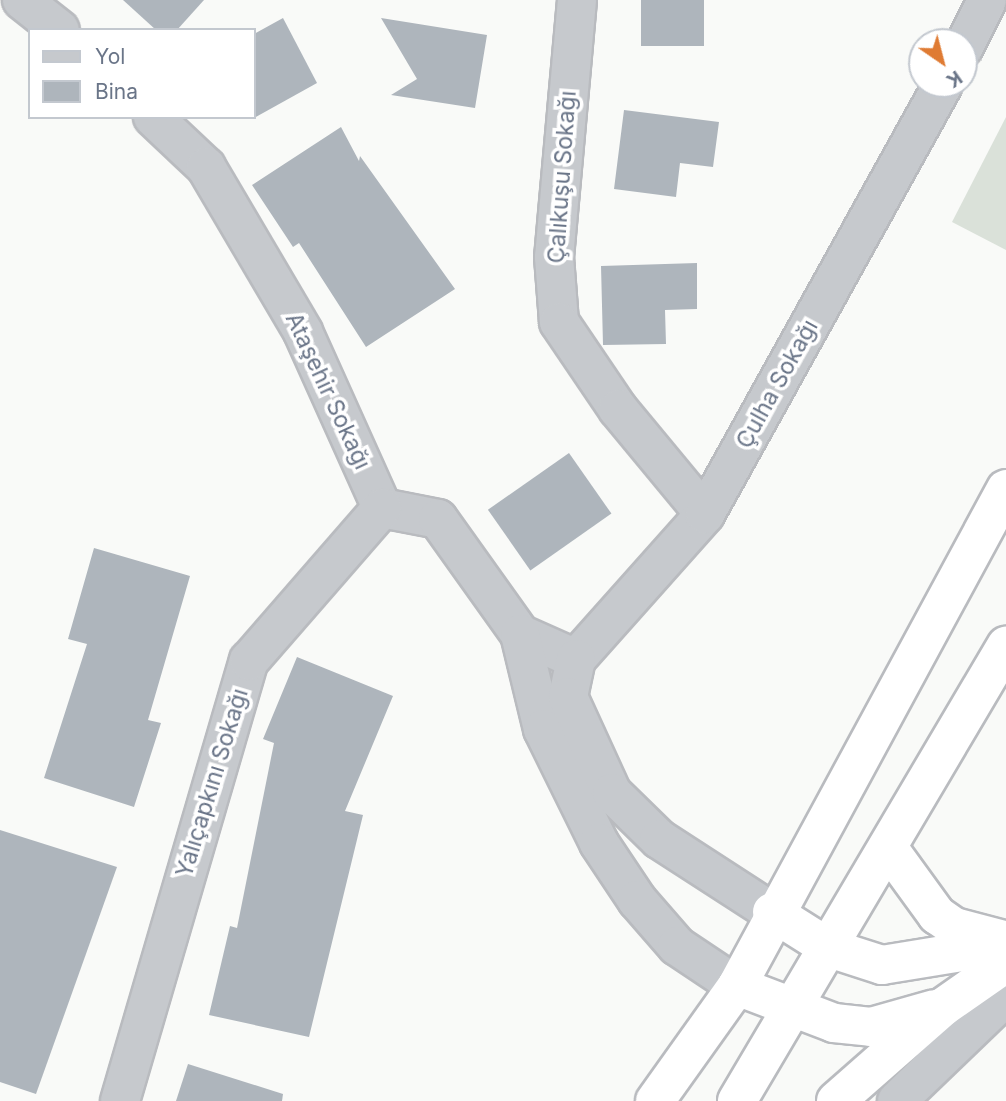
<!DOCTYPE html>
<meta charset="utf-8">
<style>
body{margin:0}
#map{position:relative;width:1006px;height:1101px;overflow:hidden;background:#f9faf8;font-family:Inter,sans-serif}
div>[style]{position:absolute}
.green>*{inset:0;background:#dae1d9}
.building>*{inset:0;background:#aeb5bc;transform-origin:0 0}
.roads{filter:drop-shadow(2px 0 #b9bbbf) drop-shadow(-2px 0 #b9bbbf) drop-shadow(0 2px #b9bbbf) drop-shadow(0 -2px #b9bbbf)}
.minor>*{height:38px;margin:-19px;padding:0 19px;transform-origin:19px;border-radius:19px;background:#c6c9cd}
.highway>*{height:38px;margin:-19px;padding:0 19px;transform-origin:19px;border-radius:19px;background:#fff}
span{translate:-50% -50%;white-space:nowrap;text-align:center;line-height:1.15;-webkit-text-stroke:7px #fff;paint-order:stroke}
.street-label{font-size:23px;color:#6a7588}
.legend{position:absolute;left:28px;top:28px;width:228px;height:91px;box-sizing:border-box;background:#fff;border:2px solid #c3c8cf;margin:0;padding:9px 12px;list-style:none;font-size:21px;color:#6a7588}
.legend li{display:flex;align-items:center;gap:14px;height:35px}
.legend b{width:35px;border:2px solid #c3c8cf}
.north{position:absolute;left:908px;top:28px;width:70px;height:70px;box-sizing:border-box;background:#fff;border:2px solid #c3c8cf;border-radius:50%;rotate:145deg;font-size:19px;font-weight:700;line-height:28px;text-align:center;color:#6a7588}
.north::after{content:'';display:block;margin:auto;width:24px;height:32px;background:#df7b33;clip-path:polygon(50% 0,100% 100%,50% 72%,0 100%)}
</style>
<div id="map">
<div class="green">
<div style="clip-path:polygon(1006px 117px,1006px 250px,952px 222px)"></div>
</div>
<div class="building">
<div style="clip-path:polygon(123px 0,204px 0,177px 30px,156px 30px)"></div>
<div style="left:641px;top:0;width:63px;height:46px"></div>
<div style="clip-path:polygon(283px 18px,317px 83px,254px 118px,254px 34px)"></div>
<div style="clip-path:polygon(381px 18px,487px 35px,475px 108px,391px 95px,417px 79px)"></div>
<div style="clip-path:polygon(624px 110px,719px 122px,713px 167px,680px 163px,676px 197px,614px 189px)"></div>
<div style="clip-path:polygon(341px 127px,359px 161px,360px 156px,455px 289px,366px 347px,299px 243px,293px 247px,252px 185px)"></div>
<div style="clip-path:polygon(697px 263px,697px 309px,665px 310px,666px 344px,603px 345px,601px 266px)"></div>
<div style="left:569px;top:453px;width:74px;height:99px;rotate:55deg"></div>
<div style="clip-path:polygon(94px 548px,190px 576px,148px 720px,161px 723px,134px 807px,44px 778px,87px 644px,68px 639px)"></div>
<div style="clip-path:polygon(297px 657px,393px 696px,345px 811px,363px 815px,309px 1037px,209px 1015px,230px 926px,237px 928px,274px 743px,263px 739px)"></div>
<div style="clip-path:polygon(0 830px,117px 867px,36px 1094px,0 1082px)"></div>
<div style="clip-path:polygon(188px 1064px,283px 1094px,282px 1101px,176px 1101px)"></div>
</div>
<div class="roads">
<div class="minor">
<div style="left:22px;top:0;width:48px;rotate:38.3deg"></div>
<div style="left:577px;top:0;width:258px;rotate:95.1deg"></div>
<div style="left:554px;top:257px;width:65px;rotate:85.6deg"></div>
<div style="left:559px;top:322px;width:105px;rotate:55.9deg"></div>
<div style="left:618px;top:409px;width:136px;rotate:50.4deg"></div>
<div style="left:964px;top:47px;width:52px;rotate:-63.9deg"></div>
<div style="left:153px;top:117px;width:73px;rotate:43.3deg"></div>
<div style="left:206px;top:167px;width:191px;rotate:59.5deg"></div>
<div style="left:303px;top:332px;width:193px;rotate:65.8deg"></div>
<div style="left:382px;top:508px;width:57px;rotate:11.1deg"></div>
<div style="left:438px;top:519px;width:141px;rotate:54.5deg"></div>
<div style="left:520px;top:634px;width:61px;rotate:24.1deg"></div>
<div style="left:520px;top:634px;width:98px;rotate:76.4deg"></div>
<div style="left:543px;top:729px;width:127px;rotate:63.8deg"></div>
<div style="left:599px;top:843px;width:69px;rotate:56.3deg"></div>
<div style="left:637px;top:900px;width:61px;rotate:49deg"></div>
<div style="left:677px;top:946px;width:72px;rotate:33.7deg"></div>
<div style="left:576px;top:659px;width:194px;rotate:-48.3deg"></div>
<div style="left:705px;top:514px;width:491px;rotate:-61deg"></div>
<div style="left:576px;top:659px;width:39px;rotate:102deg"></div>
<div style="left:568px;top:697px;width:106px;rotate:65.4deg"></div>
<div style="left:612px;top:793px;width:66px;rotate:44.4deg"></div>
<div style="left:659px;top:839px;width:135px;rotate:32.9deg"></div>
<div style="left:120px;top:1101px;width:459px;rotate:-73.7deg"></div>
<div style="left:249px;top:661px;width:203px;rotate:-49deg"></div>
<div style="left:897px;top:1101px;width:151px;rotate:-43.9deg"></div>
</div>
<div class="highway">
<div style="left:889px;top:849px;width:82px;rotate:54deg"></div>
<div style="left:937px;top:915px;width:21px;rotate:35deg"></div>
<div style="left:954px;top:927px;width:52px;rotate:14.6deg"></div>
<div style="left:772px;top:912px;width:67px;rotate:32.3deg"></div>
<div style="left:829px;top:948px;width:56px;rotate:17.8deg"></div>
<div style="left:882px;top:965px;width:126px;rotate:-9.2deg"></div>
<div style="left:737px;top:986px;width:104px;rotate:20.9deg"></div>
<div style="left:834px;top:1023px;width:37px;rotate:6deg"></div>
<div style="left:871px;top:1027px;width:66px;rotate:-15.7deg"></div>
<div style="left:655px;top:1101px;width:141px;rotate:-54.5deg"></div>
<div style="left:737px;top:986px;width:565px;rotate:-61.58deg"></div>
<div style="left:737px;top:1101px;width:529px;rotate:-59.41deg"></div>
<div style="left:836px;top:1101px;width:142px;rotate:-41.3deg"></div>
<div style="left:943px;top:1007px;width:77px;rotate:-34.9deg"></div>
</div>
</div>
<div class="street-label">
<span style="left:562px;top:177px;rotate:-86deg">Çalıkuşu Sokağı</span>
<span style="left:777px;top:384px;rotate:-61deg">Çulha Sokağı</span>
<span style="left:328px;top:391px;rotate:65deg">Ataşehir Sokağı</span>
<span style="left:212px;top:783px;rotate:-73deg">Yalıçapkını Sokağı</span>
</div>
<ul class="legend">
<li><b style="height:9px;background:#c6c9cd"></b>Yol</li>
<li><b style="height:19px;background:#aeb5bc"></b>Bina</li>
</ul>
<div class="north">K</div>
</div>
